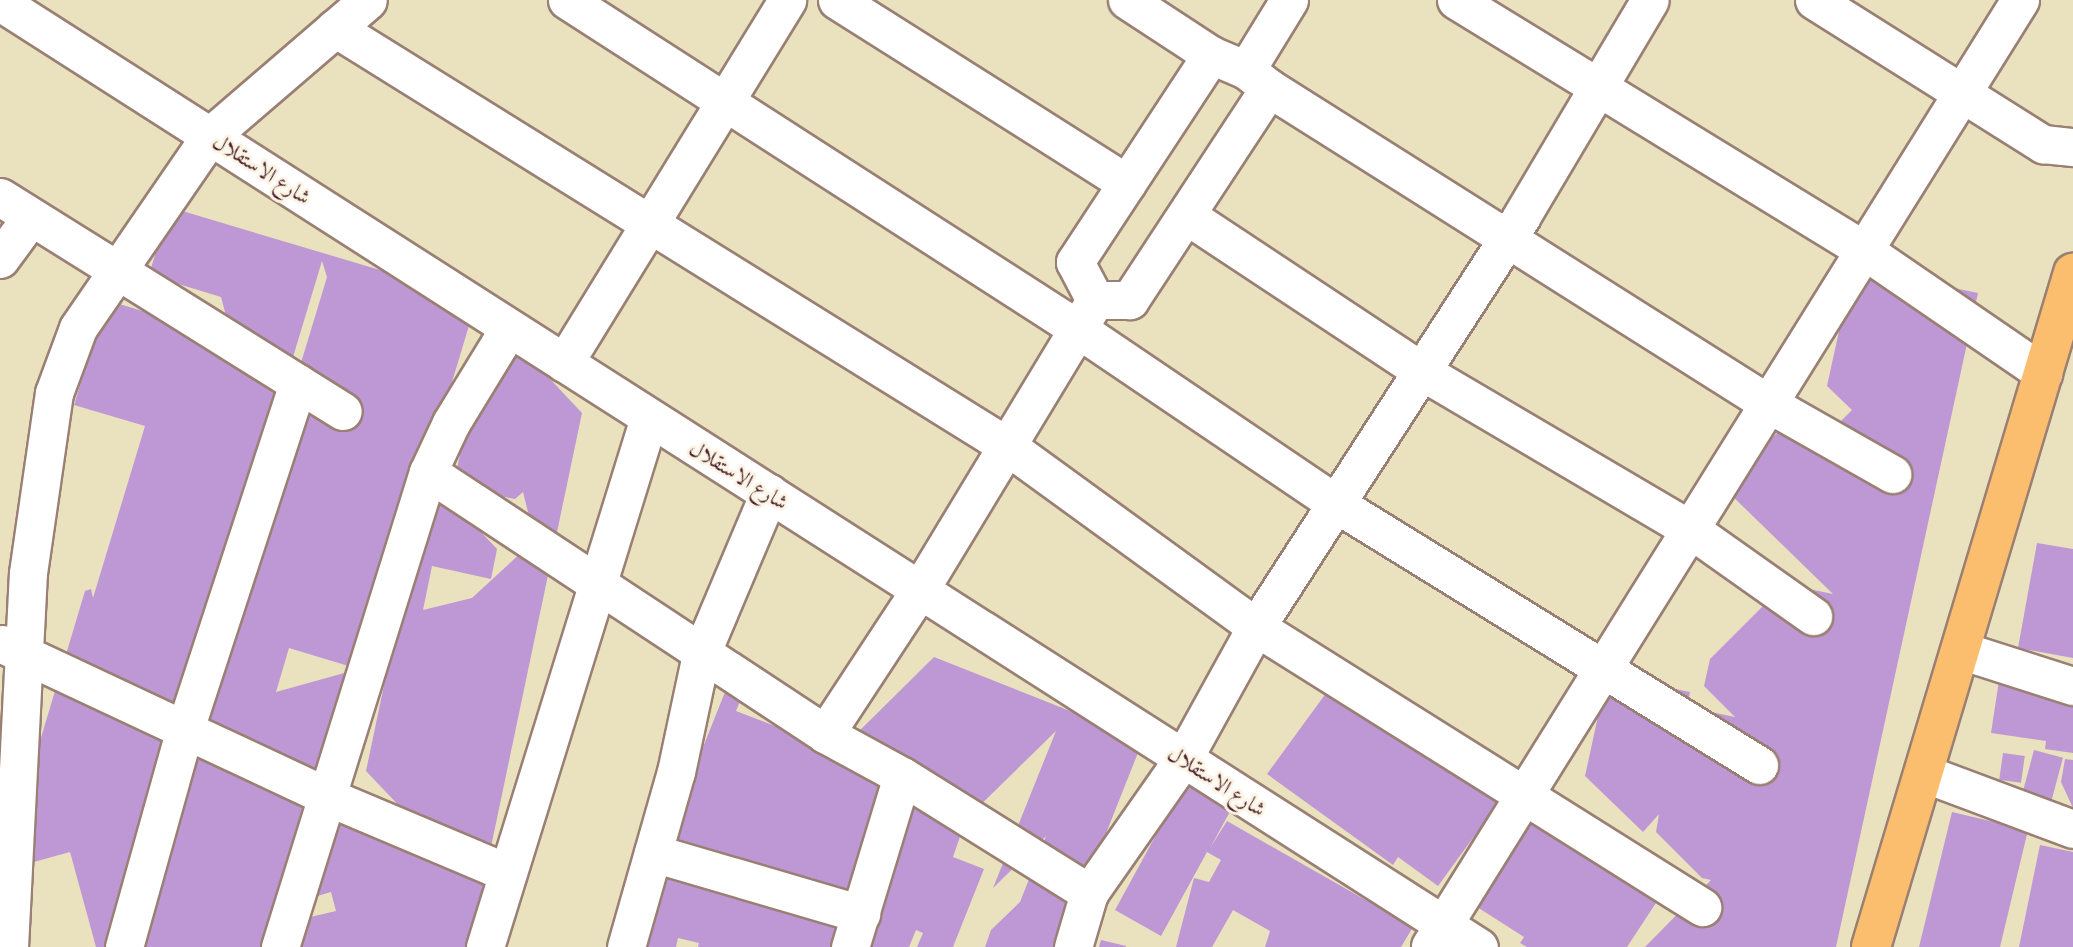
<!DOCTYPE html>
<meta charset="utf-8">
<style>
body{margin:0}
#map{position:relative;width:2073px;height:947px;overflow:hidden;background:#eae2be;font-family:"IM FELL Great Primer",Amiri,serif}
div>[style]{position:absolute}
.building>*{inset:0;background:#be97d5;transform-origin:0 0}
.roads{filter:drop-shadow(2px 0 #9a8074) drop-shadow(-2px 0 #9a8074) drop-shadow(0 2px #9a8074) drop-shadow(0 -2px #9a8074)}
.minor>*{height:37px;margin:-18.5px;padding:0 18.5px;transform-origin:18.5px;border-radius:18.5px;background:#fff}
.major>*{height:38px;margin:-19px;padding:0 19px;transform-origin:19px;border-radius:19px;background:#fbbe6e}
span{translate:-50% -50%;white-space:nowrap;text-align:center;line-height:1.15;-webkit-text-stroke:6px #fcf5e5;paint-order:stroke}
.street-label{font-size:21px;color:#4a1f2b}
</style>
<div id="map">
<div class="building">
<div style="clip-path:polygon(169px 207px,477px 299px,365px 671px,289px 648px,276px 692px,355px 670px,271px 947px,124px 947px,327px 277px,322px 261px,115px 947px,96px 947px,70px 852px,1px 871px,85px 591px,91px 589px,93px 598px,145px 426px,74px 405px,106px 300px,232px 338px,221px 297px,149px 275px)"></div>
<div style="clip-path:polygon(1853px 267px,1978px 293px,1836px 947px,1645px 947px,1711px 880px,1702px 878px,1656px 832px,1659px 814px,1643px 832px,1585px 776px,1607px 675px,1690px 692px,1681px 735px,1706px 711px,1735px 717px,1704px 686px,1710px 659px,1785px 584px,1833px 594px,1723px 487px,1807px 403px,1833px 429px,1852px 410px,1827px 386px)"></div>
<div style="clip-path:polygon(490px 315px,582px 413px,470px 947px,284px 947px,289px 922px,336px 911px,331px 892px,314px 897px,332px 813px,424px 832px,366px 771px,428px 476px,497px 549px,491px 579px,432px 566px,423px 610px,472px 598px,535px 540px,523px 492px,515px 499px,453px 487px)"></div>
<div style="clip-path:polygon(2037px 543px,2073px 549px,2073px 658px,2018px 648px)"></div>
<div style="clip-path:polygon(934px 657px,1143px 740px,1061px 947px,985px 947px,991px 930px,1020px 902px,1046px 836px,993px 888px,1056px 731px,966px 819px,953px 857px,984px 869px,953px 947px,917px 947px,923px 933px,916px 930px,909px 947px,837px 947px,851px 911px,664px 845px,731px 677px,747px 684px,736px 711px,839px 751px)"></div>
<div style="clip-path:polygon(2000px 674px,2073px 684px,2073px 753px,2045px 749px,2046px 741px,1991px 733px)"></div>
<div style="clip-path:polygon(1332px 685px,1510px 787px,1438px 886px,1398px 857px,1393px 865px,1267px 774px)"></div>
<div style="left:2034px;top:750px;width:30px;height:46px;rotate:15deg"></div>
<div style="left:2003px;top:753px;width:22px;height:27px;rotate:8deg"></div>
<div style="clip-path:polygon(2065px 759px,2073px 760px,2073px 808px,2061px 782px)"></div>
<div style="clip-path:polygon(1185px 782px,1232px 808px,1210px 848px,1227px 821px,1413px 927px,1401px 947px,1265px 947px,1270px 931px,1233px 910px,1212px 947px,1176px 947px,1194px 878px,1209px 882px,1221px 860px,1207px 852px,1161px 936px,1115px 910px)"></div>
<div style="clip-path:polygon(1542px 798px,1671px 880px,1627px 947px,1527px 947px,1520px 943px,1524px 937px,1474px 905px)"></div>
<div style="clip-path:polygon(1952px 812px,2028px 830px,2000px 947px,1919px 947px)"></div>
<div style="clip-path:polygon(2040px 845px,2073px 852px,2073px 947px,2019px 947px)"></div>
<div style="clip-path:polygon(637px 862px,841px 907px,832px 947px,698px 947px,699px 943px,678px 938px,676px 947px,618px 947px)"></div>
<div style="clip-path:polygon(1101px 940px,1126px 946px,1126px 947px,1099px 947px)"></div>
</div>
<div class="roads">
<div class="minor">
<div style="left:567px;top:0;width:608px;rotate:32.77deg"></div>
<div style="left:1078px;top:329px;width:314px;rotate:34.1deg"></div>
<div style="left:1338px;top:505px;width:495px;rotate:31.7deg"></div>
<div style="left:837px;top:0;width:343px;rotate:32.3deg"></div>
<div style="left:1127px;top:0;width:100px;rotate:33.2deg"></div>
<div style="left:1456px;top:0;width:480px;rotate:31.5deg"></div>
<div style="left:1865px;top:251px;width:216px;rotate:34.4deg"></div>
<div style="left:1814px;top:0;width:271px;rotate:32.2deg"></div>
<div style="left:2043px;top:144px;width:30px;rotate:6deg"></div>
<div style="left:0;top:2px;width:1755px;rotate:32.58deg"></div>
<div style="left:335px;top:28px;width:791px;rotate:31.88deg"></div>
<div style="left:1007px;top:446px;width:308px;rotate:36deg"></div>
<div style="left:1256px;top:627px;width:527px;rotate:32.12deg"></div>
<div style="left:1211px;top:55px;width:38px;rotate:23deg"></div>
<div style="left:1246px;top:70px;width:29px;rotate:38deg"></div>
<div style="left:1269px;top:88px;width:254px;rotate:123.3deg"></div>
<div style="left:1130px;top:300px;width:35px;rotate:180deg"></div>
<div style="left:1095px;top:300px;width:43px;rotate:-117.8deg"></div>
<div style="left:1075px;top:262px;width:248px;rotate:-56.7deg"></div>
<div style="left:1246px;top:70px;width:82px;rotate:-58.4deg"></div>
<div style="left:1269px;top:88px;width:591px;rotate:32.29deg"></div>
<div style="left:1769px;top:404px;width:142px;rotate:29.6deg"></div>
<div style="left:0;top:197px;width:404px;rotate:32deg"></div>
<div style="left:1189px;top:217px;width:281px;rotate:33.5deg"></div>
<div style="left:1423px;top:372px;width:310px;rotate:30.5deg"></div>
<div style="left:1690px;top:529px;width:151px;rotate:35.3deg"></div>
<div style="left:0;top:259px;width:52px;rotate:-53.6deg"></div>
<div style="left:564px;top:363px;width:426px;rotate:-58.4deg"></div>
<div style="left:428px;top:472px;width:476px;rotate:33.4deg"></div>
<div style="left:825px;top:734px;width:171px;rotate:-56.7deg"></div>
<div style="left:919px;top:591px;width:340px;rotate:-58.8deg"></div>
<div style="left:2px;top:644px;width:360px;rotate:25.1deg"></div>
<div style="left:328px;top:797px;width:195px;rotate:22.9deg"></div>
<div style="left:1960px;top:650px;width:119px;rotate:17.7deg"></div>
<div style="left:825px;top:734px;width:88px;rotate:28.6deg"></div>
<div style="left:902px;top:776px;width:179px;rotate:106.9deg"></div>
<div style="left:1923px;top:773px;width:160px;rotate:20.5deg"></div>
<div style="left:902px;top:776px;width:221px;rotate:32deg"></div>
<div style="left:653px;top:853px;width:217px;rotate:16.3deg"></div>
<div style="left:1430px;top:946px;width:1115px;rotate:-58.05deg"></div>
<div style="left:9px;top:947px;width:374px;rotate:-87.1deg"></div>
<div style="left:28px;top:573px;width:182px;rotate:-81.8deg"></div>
<div style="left:54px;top:393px;width:69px;rotate:-69.7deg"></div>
<div style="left:78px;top:328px;width:233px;rotate:-55.5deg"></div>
<div style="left:210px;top:136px;width:208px;rotate:-40.7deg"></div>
<div style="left:124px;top:947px;width:226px;rotate:-74.4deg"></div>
<div style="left:185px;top:729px;width:364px;rotate:-71.9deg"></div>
<div style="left:280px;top:947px;width:498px;rotate:-72.7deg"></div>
<div style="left:428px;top:472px;width:54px;rotate:-64.9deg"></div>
<div style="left:451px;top:423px;width:111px;rotate:-58.6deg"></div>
<div style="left:485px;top:947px;width:554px;rotate:-72.78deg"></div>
<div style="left:626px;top:947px;width:182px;rotate:-74.1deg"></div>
<div style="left:676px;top:772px;width:121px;rotate:-78deg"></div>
<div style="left:701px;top:654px;width:175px;rotate:-67.1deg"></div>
<div style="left:1073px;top:947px;width:56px;rotate:-73.5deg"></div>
<div style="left:1089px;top:893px;width:164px;rotate:-55deg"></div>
<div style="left:1183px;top:759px;width:151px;rotate:-61.1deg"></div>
<div style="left:1256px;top:627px;width:488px;rotate:-57.1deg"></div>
<div style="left:1521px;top:217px;width:252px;rotate:-59.3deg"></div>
</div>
<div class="major">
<div style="left:1871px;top:947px;width:704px;rotate:-73.32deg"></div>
</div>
</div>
<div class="street-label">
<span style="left:262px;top:169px;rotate:33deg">شارع الاستقلال</span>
<span style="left:739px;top:475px;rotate:32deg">شارع الاستقلال</span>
<span style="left:1217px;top:781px;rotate:33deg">شارع الاستقلال</span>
</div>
</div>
